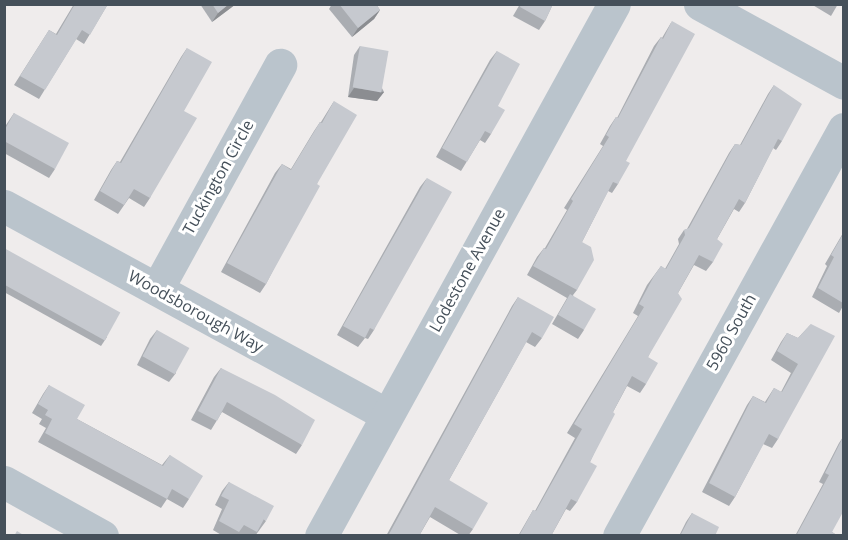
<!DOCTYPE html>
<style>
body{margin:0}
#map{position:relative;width:848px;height:540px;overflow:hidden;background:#efecec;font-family:"Open Sans",sans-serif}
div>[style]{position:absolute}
.minor>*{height:33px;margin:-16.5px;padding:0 16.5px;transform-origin:16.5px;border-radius:16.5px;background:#bac4cc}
.wall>*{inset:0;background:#aaadb2}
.shaded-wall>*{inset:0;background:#8b8d91}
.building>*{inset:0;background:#c6c9cf;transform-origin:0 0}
span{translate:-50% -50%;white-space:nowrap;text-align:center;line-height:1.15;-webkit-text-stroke:6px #fff;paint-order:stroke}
.street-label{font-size:16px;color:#45505a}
.frame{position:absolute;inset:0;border:6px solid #45505a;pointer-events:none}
</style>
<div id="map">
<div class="minor">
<div style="left:700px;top:4px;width:164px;rotate:28.7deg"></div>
<div style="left:4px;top:206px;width:436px;rotate:28.6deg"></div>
<div style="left:157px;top:289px;width:256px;rotate:-61.2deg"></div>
<div style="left:4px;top:482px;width:112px;rotate:28.9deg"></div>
<div style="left:321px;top:536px;width:607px;rotate:-61.16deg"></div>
<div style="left:619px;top:536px;width:465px;rotate:-61.1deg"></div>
</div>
<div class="wall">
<div style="clip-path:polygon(74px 4px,108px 4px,84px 44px,76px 39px,39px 99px,14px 85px,49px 30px,56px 34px)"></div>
<div style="clip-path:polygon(200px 4px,236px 4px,212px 22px)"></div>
<div style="clip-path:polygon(332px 4px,376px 4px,380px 10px,374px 19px,352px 37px,329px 9px)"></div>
<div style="clip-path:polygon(520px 4px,553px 4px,545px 21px,539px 30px,513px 16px)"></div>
<div style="clip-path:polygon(811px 4px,838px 4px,831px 16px)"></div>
<div style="clip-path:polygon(672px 21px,618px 184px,612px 193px,608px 191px,582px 242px,577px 290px,573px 295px,584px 330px,578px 339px,552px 324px,567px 298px,527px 275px,537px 257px,544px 248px,545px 248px,567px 210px,564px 208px,603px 146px,600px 144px,610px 126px,616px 117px,617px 118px,654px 46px,661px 37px,662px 38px)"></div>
<div style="clip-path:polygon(360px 46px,384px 92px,377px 101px,348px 97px,354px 55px)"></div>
<div style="clip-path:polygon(187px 48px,184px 111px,150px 198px,144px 207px,129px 198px,118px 214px,94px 200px,111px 170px,117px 161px,120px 162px,181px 57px)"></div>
<div style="clip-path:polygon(497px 51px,498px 106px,491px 134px,485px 143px,480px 140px,461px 171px,436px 157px,490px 60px)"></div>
<div style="clip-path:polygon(774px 85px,782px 141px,776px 150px,773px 148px,745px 203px,739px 212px,734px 209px,717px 239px,713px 262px,706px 271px,694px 265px,678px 293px,648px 357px,646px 384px,640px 393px,627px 386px,613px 412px,590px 462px,577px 502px,570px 511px,566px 509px,551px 536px,518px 536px,533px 510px,535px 511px,575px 438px,567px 433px,638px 316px,633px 313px,647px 285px,661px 266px,665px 269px,679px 244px,678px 239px,684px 230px,687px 229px,729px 153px,735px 144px,740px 145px,768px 94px)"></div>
<div style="clip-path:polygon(334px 101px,317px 184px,266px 284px,260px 293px,221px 272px,275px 173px,282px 164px,291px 169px,314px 131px,320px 122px,321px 122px)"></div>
<div style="clip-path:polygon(14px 113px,55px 169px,49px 178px,4px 153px,4px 128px)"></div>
<div style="clip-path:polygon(427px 178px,374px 330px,368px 339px,365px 338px,358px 347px,337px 335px,420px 187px)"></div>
<div style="clip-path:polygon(843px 233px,843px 306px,839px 313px,812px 297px,827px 266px,825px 264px)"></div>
<div style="clip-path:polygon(4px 248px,107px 337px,101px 346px,4px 292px)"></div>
<div style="clip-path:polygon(518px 297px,542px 338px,535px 347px,526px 342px,449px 480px,473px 529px,468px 536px,462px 536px,430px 517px,419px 536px,386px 536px,512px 306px)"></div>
<div style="clip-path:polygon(811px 324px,778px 439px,772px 448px,763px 444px,735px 497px,729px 506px,702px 492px,747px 405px,753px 396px,765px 402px,774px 388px,781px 392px,791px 373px,771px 360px,781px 342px,787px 333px,798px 338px)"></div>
<div style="clip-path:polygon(157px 330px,176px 373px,169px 382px,137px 365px,150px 339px)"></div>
<div style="clip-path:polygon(221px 368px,302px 445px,296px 454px,222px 412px,211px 430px,191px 420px,214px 377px)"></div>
<div style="clip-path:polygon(49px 385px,77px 419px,162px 465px,170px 455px,189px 499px,183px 508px,167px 499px,161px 508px,38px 442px,46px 428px,39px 424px,42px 419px,32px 413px,43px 394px)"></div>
<div style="clip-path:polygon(843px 437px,832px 532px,838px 536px,795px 536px,823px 484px,819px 482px,839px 443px)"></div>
<div style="clip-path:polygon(229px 482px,266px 521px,255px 536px,241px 536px,238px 534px,237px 536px,223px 536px,213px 530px,222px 509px,215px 505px,222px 491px)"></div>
<div style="clip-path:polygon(692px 513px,715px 536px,679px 536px,686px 522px)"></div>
</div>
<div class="shaded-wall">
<div style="clip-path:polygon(229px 4px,236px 4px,212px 22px,218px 13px)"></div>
<div style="clip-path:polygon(380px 10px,374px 19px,352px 37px,358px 28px)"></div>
<div style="clip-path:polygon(354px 88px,384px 92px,377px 101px,348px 97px)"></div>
</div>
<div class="building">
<div style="clip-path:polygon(75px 4px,108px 4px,90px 35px,82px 30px,45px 90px,20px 76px,49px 30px,57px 35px)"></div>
<div style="clip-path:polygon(212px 4px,229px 4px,218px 13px)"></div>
<div style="clip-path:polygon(339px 4px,376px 4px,380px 10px,358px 28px)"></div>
<div style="clip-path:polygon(521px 4px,553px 4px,545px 21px,520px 7px)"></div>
<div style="clip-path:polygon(672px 21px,695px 34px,626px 161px,630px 163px,618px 184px,613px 182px,582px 242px,591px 247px,594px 260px,577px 290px,533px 266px,544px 248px,546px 249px,573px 201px,571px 199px,609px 137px,606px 135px,616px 117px,618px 118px,661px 37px,663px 39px)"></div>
<div style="left:360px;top:46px;width:29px;height:42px;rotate:10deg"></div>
<div style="clip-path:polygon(187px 48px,212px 62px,184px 111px,197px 118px,150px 198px,134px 189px,124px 205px,100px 191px,117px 161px,121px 163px)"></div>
<div style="clip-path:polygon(497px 51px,520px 64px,498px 106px,505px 110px,491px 134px,485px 131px,467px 162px,442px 148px)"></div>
<div style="clip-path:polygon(774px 85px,802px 104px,782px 141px,778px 139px,745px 203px,739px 199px,717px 239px,723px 244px,713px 262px,699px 255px,678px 293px,682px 299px,648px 357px,658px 363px,646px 384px,632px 376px,613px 412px,615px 414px,590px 462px,597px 466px,577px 502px,571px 499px,551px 536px,519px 536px,533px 510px,536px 511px,582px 429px,574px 424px,644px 307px,639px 304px,654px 276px,661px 266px,666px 269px,685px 235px,684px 230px,689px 228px,735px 144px,741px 145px)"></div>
<div style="clip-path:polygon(334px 101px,357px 115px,317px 184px,320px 186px,266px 284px,227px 263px,282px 164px,291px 170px,320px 122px,322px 123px)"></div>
<div style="clip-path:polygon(14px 113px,69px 143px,55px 169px,4px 141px,4px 131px)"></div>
<div style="clip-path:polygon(427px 178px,452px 192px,374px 330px,370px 328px,365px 338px,343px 326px)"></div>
<div style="clip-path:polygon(843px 234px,843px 303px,818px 288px,834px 257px,831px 255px)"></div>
<div style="left:4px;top:248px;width:133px;height:32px;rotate:29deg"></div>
<div style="left:570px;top:294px;width:30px;height:24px;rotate:30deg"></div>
<div style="clip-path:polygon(518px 297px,554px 317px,542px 338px,532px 332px,449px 480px,488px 503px,473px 529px,435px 507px,419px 536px,388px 536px)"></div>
<div style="clip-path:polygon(811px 324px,835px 336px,778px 439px,769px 434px,735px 497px,709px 483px,753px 396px,766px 403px,774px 388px,782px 392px,798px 364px,777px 351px,787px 333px,798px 338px)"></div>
<div style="left:157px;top:330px;width:37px;height:30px;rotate:29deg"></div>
<div style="clip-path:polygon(221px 368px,275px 395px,315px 420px,302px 445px,227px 402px,217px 421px,198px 411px)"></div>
<div style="clip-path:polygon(49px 385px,85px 405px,77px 419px,163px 466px,170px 455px,203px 476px,189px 499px,172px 489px,167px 499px,45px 433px,52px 419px,45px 415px,48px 410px,38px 404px)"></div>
<div style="clip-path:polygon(843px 437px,843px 512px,832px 532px,838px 536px,796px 536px,829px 475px,825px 473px)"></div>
<div style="clip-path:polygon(229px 482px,274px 506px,266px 521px,264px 519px,257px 532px,244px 525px,239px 532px,219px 521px,229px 500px,221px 496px)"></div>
<div style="clip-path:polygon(692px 513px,719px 527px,715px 536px,680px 536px)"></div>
<div style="clip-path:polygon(17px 531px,25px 536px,14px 536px)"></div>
</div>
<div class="street-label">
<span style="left:218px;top:177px;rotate:-61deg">Tuckington Circle</span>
<span style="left:467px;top:270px;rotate:-61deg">Lodestone Avenue</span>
<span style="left:196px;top:311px;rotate:29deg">Woodsborough Way</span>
<span style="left:731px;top:332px;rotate:-61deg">5960 South</span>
</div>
<div class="frame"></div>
</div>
